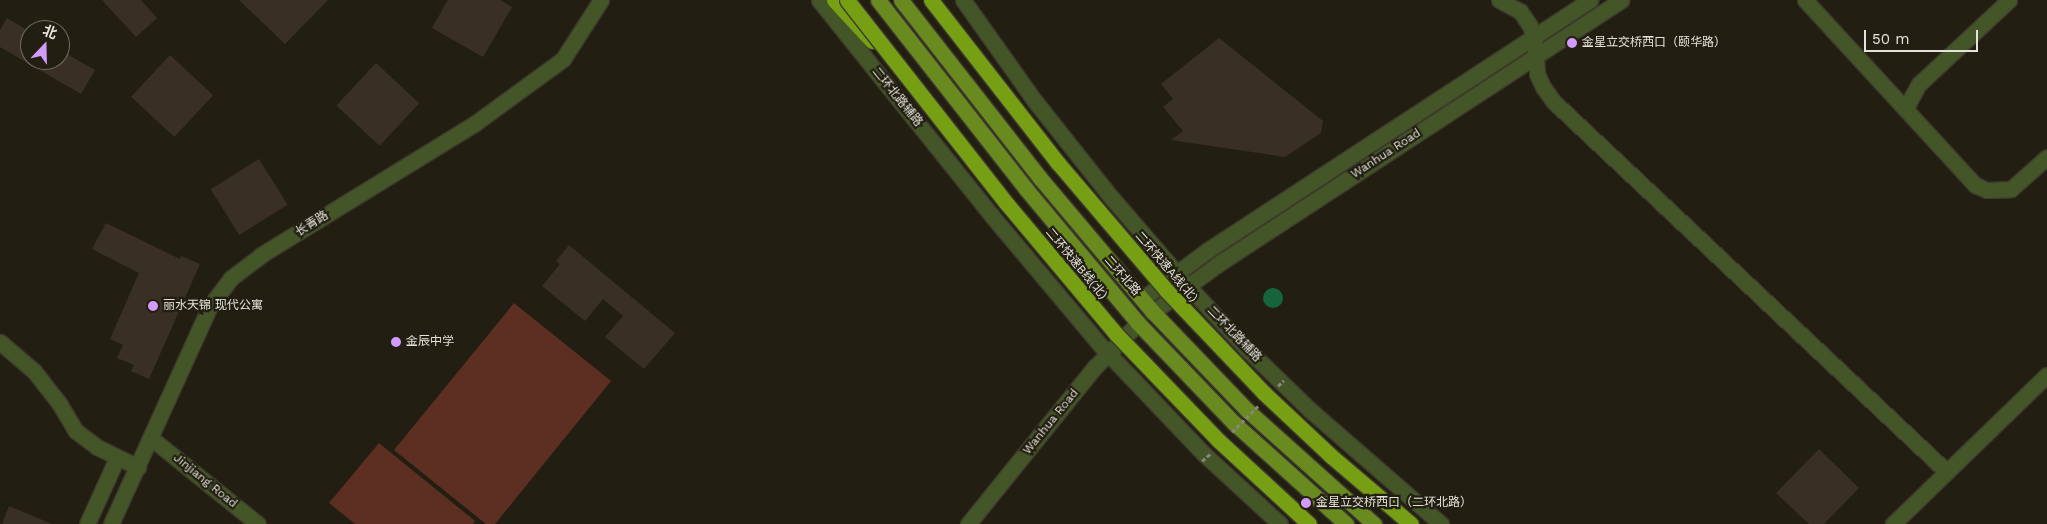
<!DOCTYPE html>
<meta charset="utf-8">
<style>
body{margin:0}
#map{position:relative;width:2047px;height:524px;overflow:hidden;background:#221f12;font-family:"Work Sans","Noto Sans SC",sans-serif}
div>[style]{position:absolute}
.green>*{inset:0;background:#5c2f22}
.water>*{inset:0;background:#15643c}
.round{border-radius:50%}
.building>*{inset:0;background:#392f25;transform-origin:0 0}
.roads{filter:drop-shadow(1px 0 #3d3a2e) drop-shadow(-1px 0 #3d3a2e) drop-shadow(0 1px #3d3a2e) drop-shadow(0 -1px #3d3a2e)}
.minor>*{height:15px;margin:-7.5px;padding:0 7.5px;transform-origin:7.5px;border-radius:7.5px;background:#445527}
.major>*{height:15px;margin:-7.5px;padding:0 7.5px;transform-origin:7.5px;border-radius:7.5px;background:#698a1f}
.highway>*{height:15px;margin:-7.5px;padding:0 7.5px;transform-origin:7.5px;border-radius:7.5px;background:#779f13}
.path-bridge>*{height:2.5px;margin-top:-1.25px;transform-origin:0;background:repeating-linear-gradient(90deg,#89867c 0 4px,transparent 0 6.5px)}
.bridges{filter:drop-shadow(1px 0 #3d3a2e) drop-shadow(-1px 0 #3d3a2e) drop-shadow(0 1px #3d3a2e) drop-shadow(0 -1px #3d3a2e)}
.highway-bridge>*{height:15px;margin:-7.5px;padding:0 7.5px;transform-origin:7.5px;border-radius:7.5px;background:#779f13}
.dots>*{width:14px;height:14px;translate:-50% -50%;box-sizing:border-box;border:2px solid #221f12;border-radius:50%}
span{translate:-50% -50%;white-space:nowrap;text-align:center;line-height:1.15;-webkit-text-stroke:4.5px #221f12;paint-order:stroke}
.poi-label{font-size:12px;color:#e4e2da}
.left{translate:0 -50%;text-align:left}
.street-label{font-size:12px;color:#e4e2da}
.north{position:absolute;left:20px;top:20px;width:50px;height:50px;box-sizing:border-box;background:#221f12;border:1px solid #706d62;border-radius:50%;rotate:21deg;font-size:14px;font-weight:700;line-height:20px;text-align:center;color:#e4e2da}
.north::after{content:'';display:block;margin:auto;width:18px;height:22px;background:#d29cfd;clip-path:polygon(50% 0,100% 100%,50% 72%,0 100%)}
.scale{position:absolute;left:1864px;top:30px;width:114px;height:22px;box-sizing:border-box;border:2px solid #e4e2da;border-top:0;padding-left:6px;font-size:15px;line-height:18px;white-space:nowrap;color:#e4e2da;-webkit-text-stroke:4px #221f12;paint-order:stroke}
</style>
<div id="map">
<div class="green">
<div style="clip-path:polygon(514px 303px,611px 381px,495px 524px,486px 524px,394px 450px)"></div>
<div style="clip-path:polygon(379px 443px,475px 521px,473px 524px,355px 524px,329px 503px)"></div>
</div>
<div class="water">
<div class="round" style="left:1263px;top:288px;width:20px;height:20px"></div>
</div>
<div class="building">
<div style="clip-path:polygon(102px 0,141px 0,157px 18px,136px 37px)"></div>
<div style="clip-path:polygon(239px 0,328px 0,285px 44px)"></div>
<div style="clip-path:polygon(448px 0,500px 0,512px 7px,483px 57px,432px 28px)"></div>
<div style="clip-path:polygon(7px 18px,30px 32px,30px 60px,60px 60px,60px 50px,95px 70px,81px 94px,0 47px,0 30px)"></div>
<div style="clip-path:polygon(1219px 38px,1323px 121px,1321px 133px,1285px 157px,1171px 140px,1183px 131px,1163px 107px,1173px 99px,1161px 84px)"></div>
<div style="left:170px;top:55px;width:59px;height:57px;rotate:43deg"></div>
<div style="left:376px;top:63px;width:59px;height:58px;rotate:43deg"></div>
<div style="left:259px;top:159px;width:54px;height:57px;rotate:58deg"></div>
<div style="clip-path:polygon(106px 223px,180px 259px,181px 256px,200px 264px,149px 379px,131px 371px,134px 365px,117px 358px,123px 345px,110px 339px,139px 273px,92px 249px)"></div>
<div style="clip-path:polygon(569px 245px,675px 333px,644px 369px,605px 337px,623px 316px,603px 299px,585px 321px,542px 286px,560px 264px,556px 261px)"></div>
<div style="clip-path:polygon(1819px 449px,1859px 488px,1824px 524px,1809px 524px,1776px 493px)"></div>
<div style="clip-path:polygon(9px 506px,52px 524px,2px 524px)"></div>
</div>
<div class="roads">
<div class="minor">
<div style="left:819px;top:0;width:277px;rotate:51.3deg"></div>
<div style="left:992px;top:216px;width:171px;rotate:50deg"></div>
<div style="left:1102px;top:347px;width:148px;rotate:46.4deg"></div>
<div style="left:1204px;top:454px;width:103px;rotate:42.6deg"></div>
<div style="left:963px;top:0;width:123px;rotate:54.6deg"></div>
<div style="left:1034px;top:100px;width:124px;rotate:51.6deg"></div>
<div style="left:1111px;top:197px;width:116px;rotate:49.2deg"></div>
<div style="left:1187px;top:285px;width:85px;rotate:46.9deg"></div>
<div style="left:1245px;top:347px;width:91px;rotate:44.1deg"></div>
<div style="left:1310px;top:410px;width:174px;rotate:41deg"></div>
<div style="left:1499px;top:0;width:24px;rotate:28deg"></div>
<div style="left:1520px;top:11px;width:18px;rotate:56deg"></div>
<div style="left:1530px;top:26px;width:12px;rotate:70deg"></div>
<div style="left:1534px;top:37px;width:37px;rotate:85deg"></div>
<div style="left:1537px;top:74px;width:14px;rotate:65deg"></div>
<div style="left:1543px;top:87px;width:19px;rotate:54deg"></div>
<div style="left:1554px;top:102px;width:538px;rotate:43.27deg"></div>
<div style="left:1805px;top:0;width:251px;rotate:47.4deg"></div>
<div style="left:1975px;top:185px;width:13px;rotate:23deg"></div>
<div style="left:1987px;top:190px;width:24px;rotate:-2deg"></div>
<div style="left:2011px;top:189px;width:48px;rotate:-41.6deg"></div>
<div style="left:1905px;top:109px;width:29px;rotate:-61deg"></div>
<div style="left:1919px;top:84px;width:123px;rotate:-43deg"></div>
<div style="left:1142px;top:299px;width:82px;rotate:-36.6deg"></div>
<div style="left:1208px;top:250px;width:457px;rotate:-33.2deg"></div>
<div style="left:1153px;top:312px;width:81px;rotate:-36.4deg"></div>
<div style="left:1218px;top:264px;width:482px;rotate:-33.2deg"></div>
<div style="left:0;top:342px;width:45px;rotate:40.5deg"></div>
<div style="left:34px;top:371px;width:41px;rotate:52deg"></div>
<div style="left:59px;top:403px;width:33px;rotate:59deg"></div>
<div style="left:76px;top:431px;width:26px;rotate:37deg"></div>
<div style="left:97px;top:447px;width:46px;rotate:26deg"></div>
<div style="left:151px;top:438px;width:137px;rotate:38.8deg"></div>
<div style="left:87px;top:524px;width:72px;rotate:-65.6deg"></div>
<div style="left:111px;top:524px;width:239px;rotate:-65.6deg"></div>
<div style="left:210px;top:306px;width:35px;rotate:-53deg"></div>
<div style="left:231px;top:278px;width:38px;rotate:-37deg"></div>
<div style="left:261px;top:255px;width:250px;rotate:-31.6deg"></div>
<div style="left:474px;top:124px;width:110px;rotate:-36.1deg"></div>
<div style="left:563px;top:59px;width:70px;rotate:-57.2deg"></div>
<div style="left:968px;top:524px;width:201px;rotate:-51.1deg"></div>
<div style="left:1094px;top:368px;width:63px;rotate:-45.6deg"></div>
<div style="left:1893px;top:524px;width:214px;rotate:-44.1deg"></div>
</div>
<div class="major">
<div style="left:878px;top:0;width:240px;rotate:51.9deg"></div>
<div style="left:1026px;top:189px;width:175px;rotate:50.1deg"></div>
<div style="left:1138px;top:323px;width:139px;rotate:46.2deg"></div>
<div style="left:1234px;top:423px;width:151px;rotate:42deg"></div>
<div style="left:901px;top:0;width:226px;rotate:52deg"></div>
<div style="left:1040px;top:178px;width:175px;rotate:49.9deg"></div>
<div style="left:1153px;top:312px;width:136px;rotate:46.2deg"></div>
<div style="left:1247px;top:410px;width:171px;rotate:41.9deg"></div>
</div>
<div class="highway">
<div style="left:834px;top:0;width:56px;rotate:47.2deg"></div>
</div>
</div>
<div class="path-bridge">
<div style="left:1278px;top:386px;width:8px;rotate:-45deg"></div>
<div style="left:1232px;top:432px;width:37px;rotate:-45deg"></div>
<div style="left:1202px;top:461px;width:11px;rotate:-41deg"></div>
</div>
<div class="bridges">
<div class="highway-bridge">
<div style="left:847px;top:0;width:259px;rotate:51.9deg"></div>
<div style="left:1007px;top:204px;width:170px;rotate:50deg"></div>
<div style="left:1116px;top:334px;width:147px;rotate:46.1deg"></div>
<div style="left:1218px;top:440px;width:124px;rotate:42.7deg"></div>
<div style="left:931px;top:0;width:207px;rotate:52.1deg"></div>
<div style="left:1058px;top:163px;width:167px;rotate:49.6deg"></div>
<div style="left:1166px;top:290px;width:142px;rotate:46.4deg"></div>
<div style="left:1264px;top:393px;width:92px;rotate:43.2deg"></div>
<div style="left:1331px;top:456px;width:105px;rotate:40.4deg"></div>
</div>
</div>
<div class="dots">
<div style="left:1572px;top:43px;background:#d29cfd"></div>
<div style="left:153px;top:306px;background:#d29cfd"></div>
<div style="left:396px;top:342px;background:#d29cfd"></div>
<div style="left:1306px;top:503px;background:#d29cfd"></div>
</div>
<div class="poi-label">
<span class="left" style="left:1582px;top:43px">金星立交桥西口（颐华路）</span>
<span class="left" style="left:163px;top:306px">丽水天锦 现代公寓</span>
<span class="left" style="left:406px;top:342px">金辰中学</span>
<span class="left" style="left:1316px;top:503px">金星立交桥西口（二环北路）</span>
</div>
<div class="street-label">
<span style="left:897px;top:97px;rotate:51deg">二环北路辅路</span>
<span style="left:1386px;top:154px;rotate:-33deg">Wanhua Road</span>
<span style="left:312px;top:224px;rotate:-32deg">长青路</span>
<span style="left:1076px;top:264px;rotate:50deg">二环快速B线(北)</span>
<span style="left:1166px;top:267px;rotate:49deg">二环快速A线(北)</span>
<span style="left:1122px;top:276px;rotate:49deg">二环北路</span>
<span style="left:1234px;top:334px;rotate:46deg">二环北路辅路</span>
<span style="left:1051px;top:422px;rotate:-51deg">Wanhua Road</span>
<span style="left:205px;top:481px;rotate:39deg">Jinjiang Road</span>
</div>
<div class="north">北</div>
<div class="scale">50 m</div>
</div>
